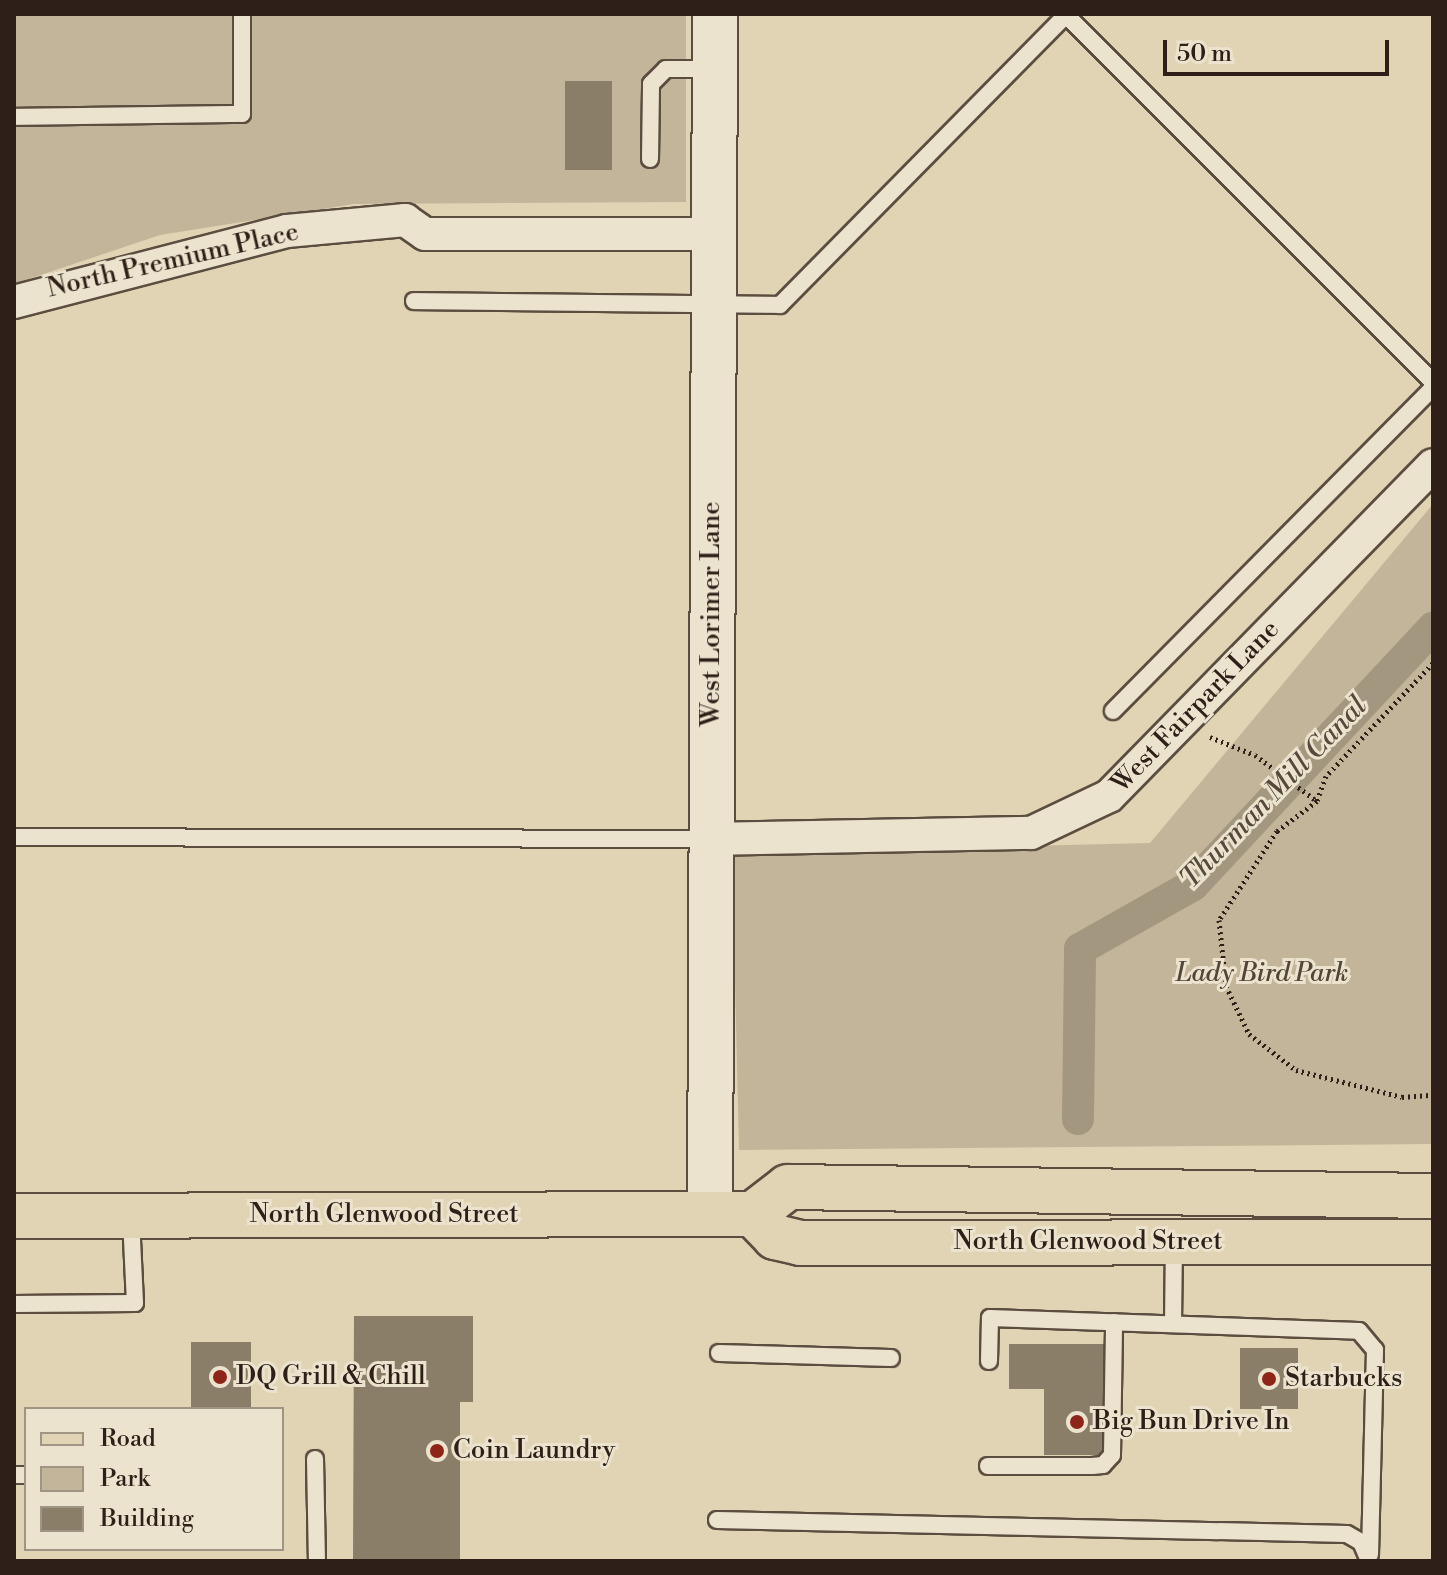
<!DOCTYPE html>
<style>
body{margin:0}
#map{position:relative;width:1447px;height:1575px;overflow:hidden;background:#e1d4b4;font-family:"Libre Bodoni",serif}
div>[style]{position:absolute}
.green>*{inset:0;background:#c3b599}
.canal>*{height:32px;margin:-16px;padding:0 16px;transform-origin:16px;border-radius:16px;background:#a4977f}
.building>*{inset:0;background:#8b7e69;transform-origin:0 0}
.path>*{height:5px;margin-top:-2.5px;transform-origin:0;background:repeating-linear-gradient(90deg,#2e2018 0 2px,transparent 0 6px)}
.roads{filter:drop-shadow(2px 0 #5b4d3f) drop-shadow(-2px 0 #5b4d3f) drop-shadow(0 2px #5b4d3f) drop-shadow(0 -2px #5b4d3f)}
.lane>*{height:16px;margin:-8px;padding:0 8px;transform-origin:8px;border-radius:8px;background:#ece3ce}
.street>*{height:32px;margin:-16px;padding:0 16px;transform-origin:16px;border-radius:16px;background:#ece3ce}
.secondary>*{height:44px;margin:-22px;padding:0 22px;transform-origin:22px;border-radius:22px;background:#ece3ce}
.primary>*{height:44px;margin:-22px;padding:0 22px;transform-origin:22px;border-radius:22px;background:#e1d4b4}
.dots>*{width:22px;height:22px;translate:-50% -50%;box-sizing:border-box;border:4px solid #ece3ce;border-radius:50%}
span{translate:-50% -50%;white-space:nowrap;text-align:center;line-height:1.15;-webkit-text-stroke:6px #ece3ce;paint-order:stroke}
.street-label{font-size:26px;color:#2e2018}
.park-label{font-size:26px;color:#534538;font-style:italic}
.poi-label{font-size:26px;color:#2e2018}
.left{translate:0 -50%;text-align:left}
.water-label{font-size:28px;color:#574a3c;font-style:italic}
.frame{position:absolute;inset:0;border:16px solid #2e2018;pointer-events:none}
.legend{position:absolute;left:24px;top:1407px;width:260px;height:144px;box-sizing:border-box;background:#ece3ce;border:2px solid #a09585;margin:0;padding:10px 14px;list-style:none;font-size:24px;color:#2e2018}
.legend li{display:flex;align-items:center;gap:16px;height:40px}
.legend b{width:40px;border:2px solid #a09585}
.scale{position:absolute;left:1163px;top:40px;width:226px;height:36px;box-sizing:border-box;border:4px solid #2e2018;border-top:0;padding-left:10px;font-size:24px;line-height:28px;white-space:nowrap;color:#2e2018;-webkit-text-stroke:6px #ece3ce;paint-order:stroke}
</style>
<div id="map">
<div class="green">
<div style="clip-path:polygon(14px 14px,686px 14px,686px 202px,354px 204px,160px 235px,14px 284px)"></div>
<div style="clip-path:polygon(1433px 504px,1433px 1144px,739px 1150px,732px 853px,1150px 843px)"></div>
</div>
<div class="canal">
<div style="left:1078px;top:1119px;width:170px;rotate:-89.3deg"></div>
<div style="left:1080px;top:949px;width:130px;rotate:-29.5deg"></div>
<div style="left:1193px;top:885px;width:352px;rotate:-47deg"></div>
</div>
<div class="building">
<div style="left:565px;top:81px;width:47px;height:89px"></div>
<div style="clip-path:polygon(354px 1316px,473px 1316px,473px 1402px,460px 1402px,460px 1561px,353px 1561px)"></div>
<div style="left:191px;top:1342px;width:60px;height:67px"></div>
<div style="clip-path:polygon(1009px 1344px,1109px 1344px,1109px 1455px,1044px 1455px,1044px 1389px,1009px 1389px)"></div>
<div style="left:1240px;top:1348px;width:58px;height:61px"></div>
</div>
<div class="path">
<div style="left:1433px;top:663px;width:156px;rotate:133.4deg"></div>
<div style="left:1326px;top:776px;width:27px;rotate:110deg"></div>
<div style="left:1317px;top:801px;width:50px;rotate:143.1deg"></div>
<div style="left:1277px;top:831px;width:106px;rotate:123.1deg"></div>
<div style="left:1219px;top:920px;width:66px;rotate:83.9deg"></div>
<div style="left:1226px;top:986px;width:53px;rotate:64.4deg"></div>
<div style="left:1249px;top:1034px;width:59px;rotate:37.5deg"></div>
<div style="left:1296px;top:1070px;width:109px;rotate:14.3deg"></div>
<div style="left:1402px;top:1097px;width:31px;rotate:-4deg"></div>
<div style="left:1210px;top:737px;width:48px;rotate:21.8deg"></div>
<div style="left:1255px;top:755px;width:77px;rotate:36.6deg"></div>
</div>
<div class="roads">
<div class="lane">
<div style="left:1065px;top:14px;width:520px;rotate:45deg"></div>
<div style="left:14px;top:117px;width:228px;rotate:-0.8deg"></div>
<div style="left:242px;top:114px;width:100px;rotate:-90deg"></div>
<div style="left:650px;top:159px;width:75px;rotate:-89.2deg"></div>
<div style="left:651px;top:84px;width:21px;rotate:-45deg"></div>
<div style="left:666px;top:69px;width:47px"></div>
<div style="left:414px;top:301px;width:366px;rotate:0.6deg"></div>
<div style="left:780px;top:305px;width:409px;rotate:-45.4deg"></div>
<div style="left:1113px;top:711px;width:455px;rotate:-45.3deg"></div>
<div style="left:14px;top:837px;width:694px;rotate:0.17deg"></div>
<div style="left:14px;top:1304px;width:121px;rotate:-0.5deg"></div>
<div style="left:135px;top:1303px;width:86px;rotate:-92.7deg"></div>
<div style="left:1173px;top:1324px;width:78px;rotate:-89.3deg"></div>
<div style="left:719px;top:1353px;width:172px;rotate:1.7deg"></div>
<div style="left:989px;top:1361px;width:43px;rotate:-88.7deg"></div>
<div style="left:990px;top:1318px;width:369px;rotate:2deg"></div>
<div style="left:1359px;top:1331px;width:25px;rotate:50deg"></div>
<div style="left:1375px;top:1350px;width:204px;rotate:91.4deg"></div>
<div style="left:315px;top:1459px;width:102px;rotate:88.9deg"></div>
<div style="left:988px;top:1466px;width:104px"></div>
<div style="left:1092px;top:1466px;width:11px;rotate:-5deg"></div>
<div style="left:1103px;top:1465px;width:13px;rotate:-48deg"></div>
<div style="left:1112px;top:1455px;width:133px;rotate:-89.1deg"></div>
<div style="left:14px;top:1475px;width:12px"></div>
<div style="left:717px;top:1520px;width:630px;rotate:1.27deg"></div>
<div style="left:1347px;top:1534px;width:16px;rotate:30deg"></div>
<div style="left:1361px;top:1542px;width:21px;rotate:67deg"></div>
</div>
<div class="street">
<div style="left:14px;top:302px;width:282px;rotate:-14.6deg"></div>
<div style="left:287px;top:231px;width:119px;rotate:-5.3deg"></div>
<div style="left:405px;top:220px;width:24px;rotate:35deg"></div>
<div style="left:425px;top:234px;width:289px"></div>
<div style="left:711px;top:839px;width:320px;rotate:-1.1deg"></div>
<div style="left:1031px;top:833px;width:86px;rotate:-25.4deg"></div>
<div style="left:1109px;top:796px;width:463px;rotate:-45.6deg"></div>
</div>
<div class="secondary">
<div style="left:710px;top:1214px;width:1200px;rotate:-89.76deg"></div>
</div>
<div class="primary">
<div style="left:753px;top:1214px;width:32px;rotate:46deg"></div>
<div style="left:775px;top:1237px;width:26px;rotate:13deg"></div>
<div style="left:800px;top:1243px;width:633px;rotate:-0.09deg"></div>
<div style="left:14px;top:1216px;width:739px;rotate:-0.16deg"></div>
<div style="left:753px;top:1214px;width:44px;rotate:-37.6deg"></div>
<div style="left:788px;top:1187px;width:645px;rotate:0.8deg"></div>
</div>
</div>
<div class="dots">
<div style="left:220px;top:1377px;background:#8f2418"></div>
<div style="left:1269px;top:1379px;background:#8f2418"></div>
<div style="left:1077px;top:1422px;background:#8f2418"></div>
<div style="left:437px;top:1451px;background:#8f2418"></div>
</div>
<div class="street-label">
<span style="left:173px;top:261px;rotate:-13deg">North Premium Place</span>
<span style="left:712px;top:614px;rotate:-90deg">West Lorimer Lane</span>
<span style="left:1196px;top:707px;rotate:-46deg">West Fairpark Lane</span>
<span style="left:384px;top:1215px">North Glenwood Street</span>
<span style="left:1088px;top:1242px">North Glenwood Street</span>
</div>
<div class="park-label">
<span style="left:1262px;top:974px">Lady Bird Park</span>
</div>
<div class="poi-label">
<span class="left" style="left:236px;top:1377px">DQ Grill &amp; Chill</span>
<span class="left" style="left:1285px;top:1379px">Starbucks</span>
<span class="left" style="left:1093px;top:1422px">Big Bun Drive In</span>
<span class="left" style="left:453px;top:1451px">Coin Laundry</span>
</div>
<div class="water-label">
<span style="left:1274px;top:793px;rotate:-46deg">Thurman Mill Canal</span>
</div>
<div class="frame"></div>
<ul class="legend">
<li><b style="height:10px;background:#e1d4b4"></b>Road</li>
<li><b style="height:22px;background:#c3b599"></b>Park</li>
<li><b style="height:22px;background:#8b7e69"></b>Building</li>
</ul>
<div class="scale">50 m</div>
</div>
